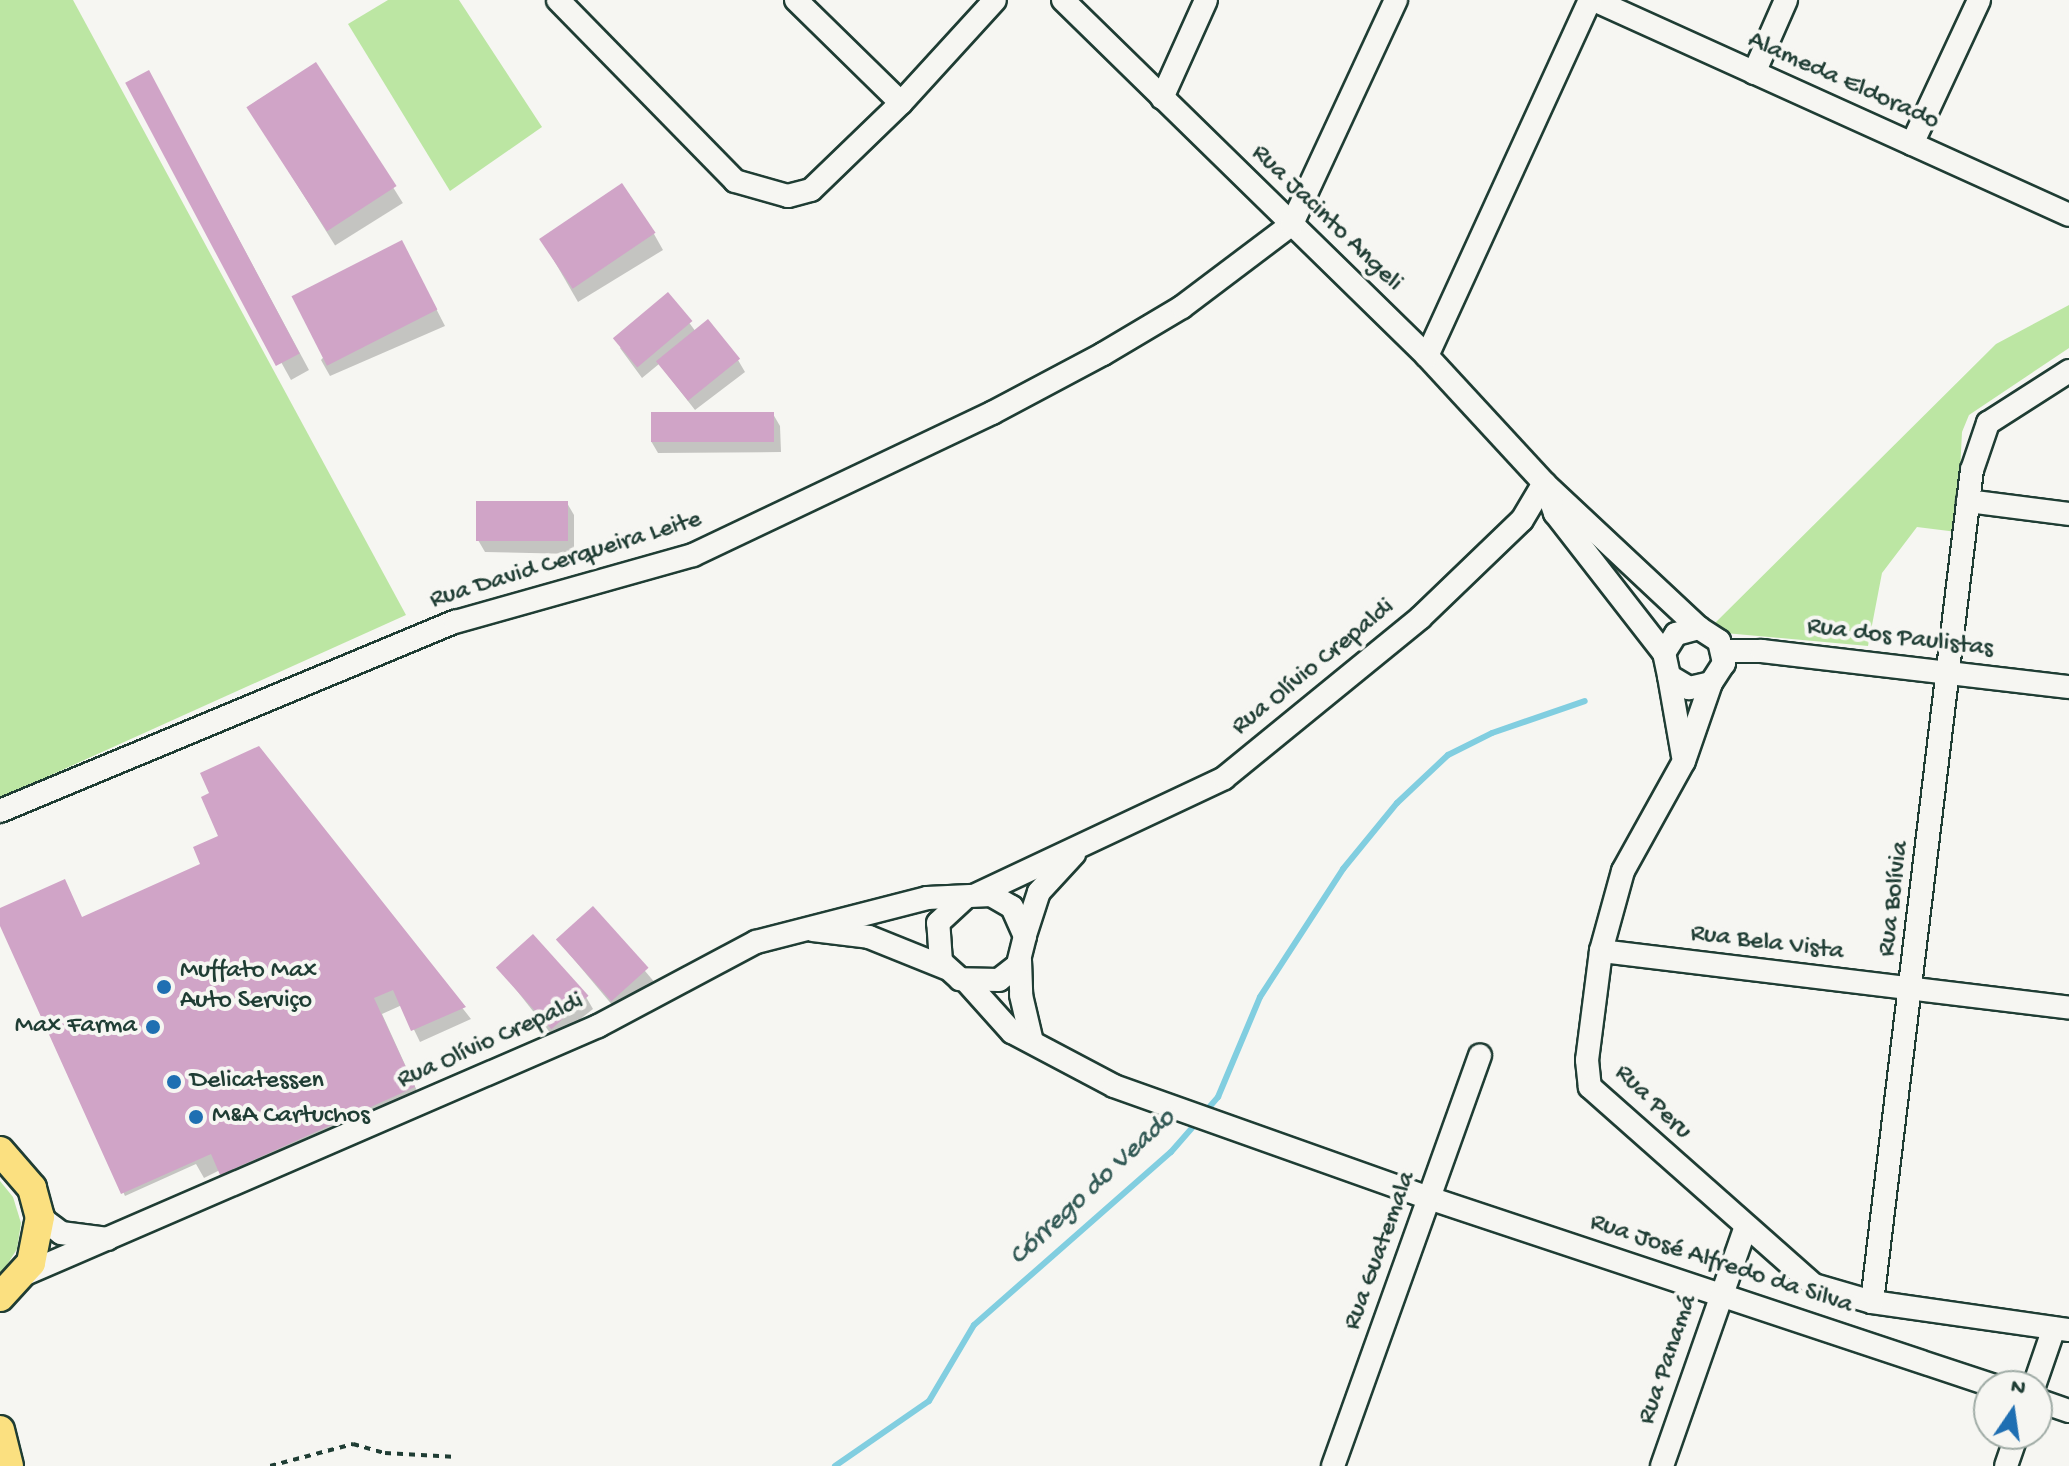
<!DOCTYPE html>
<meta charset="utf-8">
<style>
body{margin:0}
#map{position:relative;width:2069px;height:1466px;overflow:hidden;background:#f6f6f2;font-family:"Gochi Hand",sans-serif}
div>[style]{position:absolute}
.green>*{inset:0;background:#bce6a3}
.shadow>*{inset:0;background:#0003;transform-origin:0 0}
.stream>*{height:6px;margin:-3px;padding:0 3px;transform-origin:3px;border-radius:3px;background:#81cee0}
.building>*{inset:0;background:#d0a4c7;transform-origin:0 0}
.path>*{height:4px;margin-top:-2px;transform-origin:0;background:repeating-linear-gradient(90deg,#1f3d34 0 6px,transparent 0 12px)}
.roads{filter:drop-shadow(2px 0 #1f3d34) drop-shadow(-2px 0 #1f3d34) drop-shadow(0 2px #1f3d34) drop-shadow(0 -2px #1f3d34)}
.minor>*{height:22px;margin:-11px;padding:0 11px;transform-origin:11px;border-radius:11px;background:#f6f6f2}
.major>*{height:28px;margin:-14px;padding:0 14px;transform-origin:14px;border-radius:14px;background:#fbe080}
.dots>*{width:22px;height:22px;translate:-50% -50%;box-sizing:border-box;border:4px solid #f6f6f2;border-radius:50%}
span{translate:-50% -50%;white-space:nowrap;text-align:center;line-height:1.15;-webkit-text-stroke:8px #f6f6f2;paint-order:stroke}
.street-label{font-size:26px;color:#1f3d34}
.poi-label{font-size:26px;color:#1f3d34}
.left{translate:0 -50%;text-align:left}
.right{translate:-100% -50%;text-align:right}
.water-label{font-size:28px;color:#335a56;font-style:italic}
.north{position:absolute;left:1973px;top:1370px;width:80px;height:80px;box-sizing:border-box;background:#f6f6f2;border:2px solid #a0aca6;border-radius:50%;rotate:13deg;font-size:22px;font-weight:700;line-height:32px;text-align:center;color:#1f3d34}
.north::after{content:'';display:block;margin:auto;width:28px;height:36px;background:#1f6fb2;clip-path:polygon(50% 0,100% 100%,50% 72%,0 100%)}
</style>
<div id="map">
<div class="green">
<div style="clip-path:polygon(0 0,73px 0,406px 615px,0 798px)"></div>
<div style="clip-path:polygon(388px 0,459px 0,542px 127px,450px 191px,348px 24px)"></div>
<div style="clip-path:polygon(2069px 305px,2069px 348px,1969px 415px,1962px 432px,1957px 532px,1917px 527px,1882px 573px,1868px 646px,1725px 633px,1714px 624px,1996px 344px)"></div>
<div style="clip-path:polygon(0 1181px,13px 1197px,21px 1223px,17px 1249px,0 1276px)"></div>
</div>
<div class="shadow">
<div style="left:316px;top:64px;width:164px;height:80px;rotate:58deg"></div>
<div style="clip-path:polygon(127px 84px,158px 89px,309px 370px,291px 380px)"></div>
<div style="clip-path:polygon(654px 234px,663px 250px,578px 302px,541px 238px)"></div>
<div style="clip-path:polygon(410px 258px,445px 326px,330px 376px,321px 360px)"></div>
<div style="clip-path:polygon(668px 294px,696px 332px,738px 360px,745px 372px,695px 410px,659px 364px,642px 378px,620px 348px)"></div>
<div style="clip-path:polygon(773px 414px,780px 426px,781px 452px,658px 453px,651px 441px)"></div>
<div style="clip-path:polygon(567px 503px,574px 515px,574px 554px,485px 552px,478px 540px)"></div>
<div style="clip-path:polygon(259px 748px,471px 1019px,420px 1042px,402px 1005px,382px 1014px,423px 1104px,231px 1190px,220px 1170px,204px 1178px,196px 1164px,125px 1196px,0 921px,0 910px,81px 920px,203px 865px,221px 837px,212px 794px)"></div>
<div style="left:593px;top:909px;width:94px;height:47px;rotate:50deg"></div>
<div style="clip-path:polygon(499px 968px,586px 997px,593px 1009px,555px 1039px)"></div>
</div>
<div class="stream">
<div style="left:1205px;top:1112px;width:20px;rotate:-49deg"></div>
<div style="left:1218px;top:1097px;width:108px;rotate:-67.2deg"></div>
<div style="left:1260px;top:997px;width:153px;rotate:-57deg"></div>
<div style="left:1343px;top:869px;width:85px;rotate:-50.7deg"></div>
<div style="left:1397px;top:803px;width:70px;rotate:-43.3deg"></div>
<div style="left:1448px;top:755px;width:49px;rotate:-26.6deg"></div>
<div style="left:1492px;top:733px;width:98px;rotate:-19deg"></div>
<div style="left:835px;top:1466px;width:114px;rotate:-34.7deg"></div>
<div style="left:929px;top:1401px;width:88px;rotate:-59.4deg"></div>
<div style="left:974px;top:1325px;width:262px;rotate:-41.3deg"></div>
<div style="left:1171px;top:1152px;width:41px;rotate:-48.9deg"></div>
</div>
<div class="building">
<div style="left:316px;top:62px;width:148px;height:83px;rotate:57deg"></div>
<div style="left:149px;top:70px;width:321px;height:27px;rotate:62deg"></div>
<div style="left:622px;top:183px;width:60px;height:100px;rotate:56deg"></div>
<div style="left:402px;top:240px;width:78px;height:124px;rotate:63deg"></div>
<div style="left:668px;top:292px;width:38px;height:72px;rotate:50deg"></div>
<div style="left:708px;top:319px;width:51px;height:67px;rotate:51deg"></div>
<div style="left:651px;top:412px;width:123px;height:30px"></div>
<div style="left:476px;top:501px;width:92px;height:40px"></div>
<div style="clip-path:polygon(259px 746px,466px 1007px,411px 1031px,393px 990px,374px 998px,415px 1087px,220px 1175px,211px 1154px,121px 1194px,0 926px,0 908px,65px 879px,82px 917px,200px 864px,193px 847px,218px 836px,201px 797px,209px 793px,200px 773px)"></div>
<div style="left:593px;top:906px;width:83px;height:50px;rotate:48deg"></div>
<div style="left:533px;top:934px;width:83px;height:50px;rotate:48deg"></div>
</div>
<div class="path">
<div style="left:270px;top:1466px;width:86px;rotate:-14.8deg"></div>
<div style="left:353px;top:1444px;width:33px;rotate:16deg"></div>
<div style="left:385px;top:1453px;width:72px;rotate:3.2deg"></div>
</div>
<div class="roads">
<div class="minor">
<div style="left:558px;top:0;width:253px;rotate:45.6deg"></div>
<div style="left:735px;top:181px;width:55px;rotate:15.8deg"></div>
<div style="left:788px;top:196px;width:24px;rotate:-15deg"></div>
<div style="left:811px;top:190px;width:125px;rotate:-44deg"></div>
<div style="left:901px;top:103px;width:139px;rotate:-47.6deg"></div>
<div style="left:796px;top:0;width:147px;rotate:44.4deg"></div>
<div style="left:1063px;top:0;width:509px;rotate:44.36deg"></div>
<div style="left:1427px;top:356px;width:173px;rotate:47.3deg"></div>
<div style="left:1544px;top:483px;width:212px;rotate:43.1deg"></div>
<div style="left:1699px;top:628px;width:24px;rotate:33deg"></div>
<div style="left:1719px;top:641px;width:23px;rotate:77deg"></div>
<div style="left:1724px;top:663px;width:24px;rotate:123deg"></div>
<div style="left:1711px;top:683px;width:23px;rotate:167deg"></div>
<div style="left:1689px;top:688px;width:23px;rotate:-149deg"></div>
<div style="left:1669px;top:676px;width:24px;rotate:-102deg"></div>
<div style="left:1664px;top:653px;width:22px;rotate:-58deg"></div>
<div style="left:1676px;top:634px;width:24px;rotate:-15deg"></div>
<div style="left:1594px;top:0;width:521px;rotate:24.35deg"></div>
<div style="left:1754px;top:73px;width:80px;rotate:-66.3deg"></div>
<div style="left:1162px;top:98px;width:107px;rotate:-65.8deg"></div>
<div style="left:1912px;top:144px;width:159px;rotate:-65deg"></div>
<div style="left:1427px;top:356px;width:392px;rotate:-65.4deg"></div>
<div style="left:1545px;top:484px;width:31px;rotate:71deg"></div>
<div style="left:1555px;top:513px;width:177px;rotate:52.1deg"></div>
<div style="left:1968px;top:501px;width:102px;rotate:7.3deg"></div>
<div style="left:1724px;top:651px;width:38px"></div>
<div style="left:1762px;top:651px;width:309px;rotate:6.7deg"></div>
<div style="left:1669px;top:676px;width:81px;rotate:80.1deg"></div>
<div style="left:1711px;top:683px;width:83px;rotate:109.1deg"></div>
<div style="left:1684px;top:761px;width:126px;rotate:119deg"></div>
<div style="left:1623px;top:871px;width:83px;rotate:105.4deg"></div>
<div style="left:1601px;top:951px;width:110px;rotate:97.3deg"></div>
<div style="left:1587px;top:1060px;width:27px;rotate:84deg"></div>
<div style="left:1590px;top:1087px;width:299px;rotate:41.5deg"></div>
<div style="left:1814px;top:1285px;width:60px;rotate:16.3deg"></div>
<div style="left:1872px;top:1302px;width:199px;rotate:8.1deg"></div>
<div style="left:0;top:811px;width:493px;rotate:-22.6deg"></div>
<div style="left:455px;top:622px;width:247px;rotate:-15.7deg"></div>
<div style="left:693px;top:555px;width:331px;rotate:-25.4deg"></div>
<div style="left:992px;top:413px;width:126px;rotate:-28deg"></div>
<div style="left:1103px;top:354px;width:92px;rotate:-30.7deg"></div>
<div style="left:1182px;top:307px;width:138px;rotate:-37deg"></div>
<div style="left:1292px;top:224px;width:247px;rotate:-65.1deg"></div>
<div style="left:978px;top:894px;width:272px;rotate:-25.2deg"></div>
<div style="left:1224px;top:778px;width:253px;rotate:-39.2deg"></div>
<div style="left:1420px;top:618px;width:141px;rotate:-43.9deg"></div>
<div style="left:1522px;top:520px;width:43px;rotate:-59.3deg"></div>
<div style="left:813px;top:930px;width:56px;rotate:7.1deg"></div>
<div style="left:869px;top:937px;width:83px;rotate:21.9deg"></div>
<div style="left:1025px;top:935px;width:45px;rotate:-72deg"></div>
<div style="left:1039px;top:892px;width:52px;rotate:-47.4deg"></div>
<div style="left:1601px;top:951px;width:471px;rotate:6.9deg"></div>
<div style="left:1020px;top:960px;width:35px;rotate:88deg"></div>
<div style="left:1021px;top:995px;width:48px;rotate:76.8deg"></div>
<div style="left:966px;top:981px;width:69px;rotate:48deg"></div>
<div style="left:1012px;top:1032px;width:115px;rotate:27.9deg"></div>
<div style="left:1114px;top:1086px;width:334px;rotate:19.6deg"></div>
<div style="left:1429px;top:1198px;width:595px;rotate:18.4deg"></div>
<div style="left:40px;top:1217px;width:26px;rotate:37deg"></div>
<div style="left:61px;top:1233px;width:47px;rotate:7.3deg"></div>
<div style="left:23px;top:1275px;width:627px;rotate:-23.41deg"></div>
<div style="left:598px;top:1026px;width:179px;rotate:-28deg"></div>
<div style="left:756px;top:942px;width:177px;rotate:-14.4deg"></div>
<div style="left:927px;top:898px;width:64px;rotate:-2.7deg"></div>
<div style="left:991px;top:895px;width:24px;rotate:30deg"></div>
<div style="left:1012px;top:907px;width:32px;rotate:66deg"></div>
<div style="left:1025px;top:936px;width:30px;rotate:104deg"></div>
<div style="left:1018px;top:965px;width:24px;rotate:142deg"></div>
<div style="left:999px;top:980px;width:39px;rotate:-179deg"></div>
<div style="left:960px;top:979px;width:25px;rotate:-138deg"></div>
<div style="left:941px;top:962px;width:39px;rotate:-94deg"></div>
<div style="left:938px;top:923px;width:38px;rotate:-43deg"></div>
<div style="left:1872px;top:1302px;width:838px;rotate:-83.15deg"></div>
<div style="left:1972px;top:470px;width:50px;rotate:-71.2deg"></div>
<div style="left:1988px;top:423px;width:96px;rotate:-32.7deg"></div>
<div style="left:2034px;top:1386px;width:61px;rotate:-71deg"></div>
<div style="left:2037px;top:1400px;width:34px;rotate:19deg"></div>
<div style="left:1333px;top:1466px;width:436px;rotate:-70.3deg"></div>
<div style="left:1662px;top:1466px;width:254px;rotate:-70.7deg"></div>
<div style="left:2006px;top:1466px;width:34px;rotate:-71deg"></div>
</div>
<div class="major">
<div style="left:0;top:1151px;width:49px;rotate:49.1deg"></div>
<div style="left:32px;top:1188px;width:30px;rotate:75deg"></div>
<div style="left:40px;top:1217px;width:47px;rotate:101.1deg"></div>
<div style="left:31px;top:1263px;width:46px;rotate:132.4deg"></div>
<div style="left:0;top:1430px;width:37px;rotate:76deg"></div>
</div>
</div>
<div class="dots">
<div style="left:164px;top:987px;background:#1f6fb2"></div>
<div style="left:153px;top:1027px;background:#1f6fb2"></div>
<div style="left:174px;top:1082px;background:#1f6fb2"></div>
<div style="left:196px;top:1117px;background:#1f6fb2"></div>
</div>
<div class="street-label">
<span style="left:1843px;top:82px;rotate:24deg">Alameda Eldorado</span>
<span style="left:1326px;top:219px;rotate:44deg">Rua Jacinto Angeli</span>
<span style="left:566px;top:561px;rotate:-17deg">Rua David Cerqueira Leite</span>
<span style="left:1900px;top:639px;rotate:7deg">Rua dos Paulistas</span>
<span style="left:1314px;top:668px;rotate:-39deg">Rua Olívio Crepaldi</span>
<span style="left:1895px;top:899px;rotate:-83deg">Rua Bolívia</span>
<span style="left:1767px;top:944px;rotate:7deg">Rua Bela Vista</span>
<span style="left:491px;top:1042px;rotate:-24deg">Rua Olívio Crepaldi</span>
<span style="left:1652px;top:1103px;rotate:44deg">Rua Peru</span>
<span style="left:1381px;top:1251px;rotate:-70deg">Rua Guatemala</span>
<span style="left:1721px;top:1265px;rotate:18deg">Rua José Alfredo da Silva</span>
<span style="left:1669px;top:1360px;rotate:-71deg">Rua Panamá</span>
</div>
<div class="poi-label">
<span class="left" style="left:180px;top:987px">Muffato Max<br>Auto Serviço</span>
<span class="right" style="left:137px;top:1027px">Max Farma</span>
<span class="left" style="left:190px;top:1082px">Delicatessen</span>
<span class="left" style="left:212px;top:1117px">M&amp;A Cartuchos</span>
</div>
<div class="water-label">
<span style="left:1093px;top:1188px;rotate:-43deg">Córrego do Veado</span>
</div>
<div class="north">N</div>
</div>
